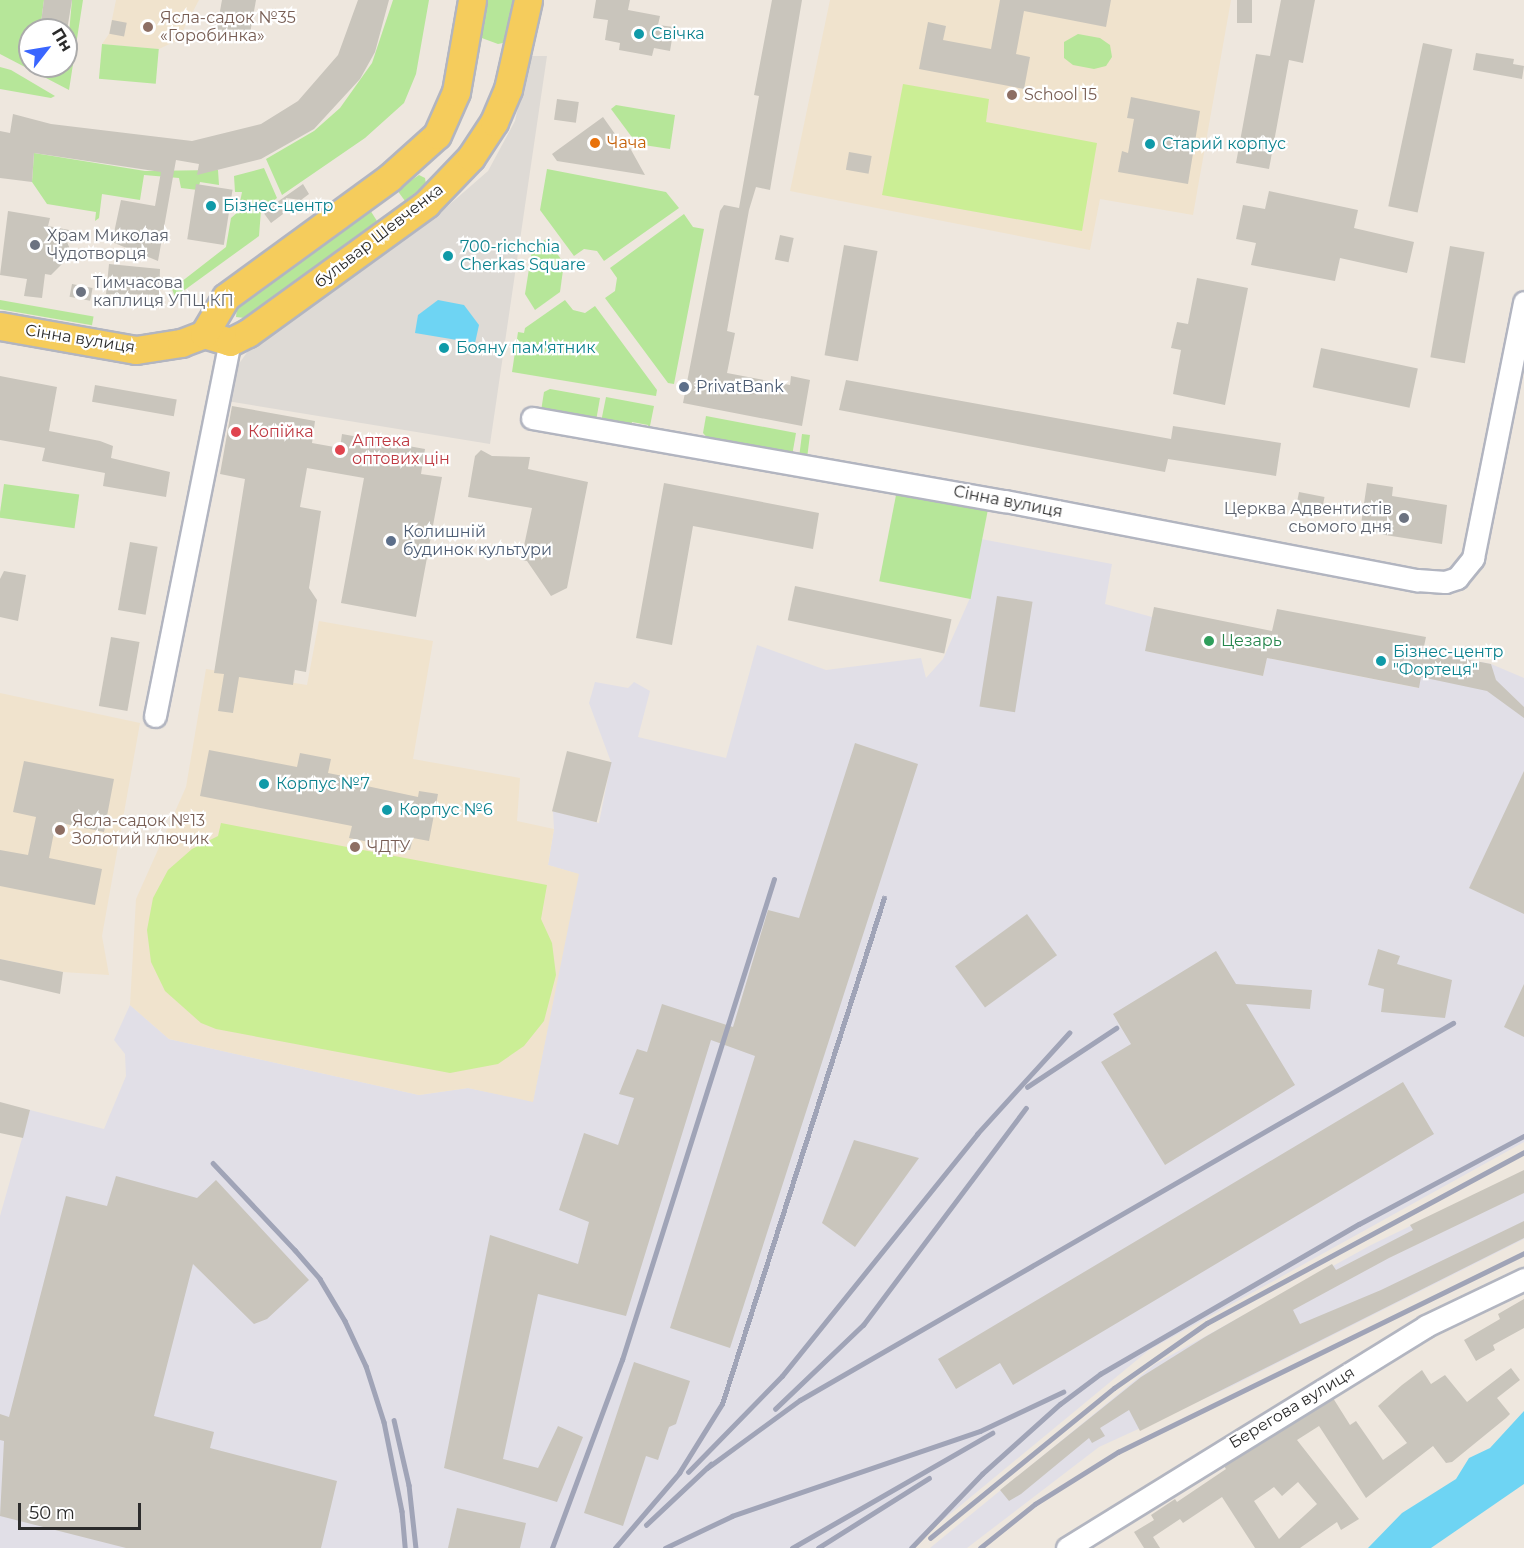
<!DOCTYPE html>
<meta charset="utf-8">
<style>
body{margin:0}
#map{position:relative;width:1524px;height:1548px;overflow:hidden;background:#eee7de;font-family:Montserrat,sans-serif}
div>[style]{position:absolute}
.industrial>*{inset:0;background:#e1dfe7}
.education>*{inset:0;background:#f0e3cd}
.green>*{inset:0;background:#b6e699;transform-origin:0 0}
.pitch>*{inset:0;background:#cbee95}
.plaza>*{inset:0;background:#dedad5}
.water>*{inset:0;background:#6ed4f3}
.building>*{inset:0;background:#c9c5bc;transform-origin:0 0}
.roads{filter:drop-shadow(2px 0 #b2b5c0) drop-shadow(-2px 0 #b2b5c0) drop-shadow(0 2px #b2b5c0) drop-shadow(0 -2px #b2b5c0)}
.minor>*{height:21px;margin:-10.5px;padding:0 10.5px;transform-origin:10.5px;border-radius:10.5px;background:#fff}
.major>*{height:27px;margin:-13.5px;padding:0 13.5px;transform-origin:13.5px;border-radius:13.5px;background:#f5cc5c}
.rail>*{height:4.5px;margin:-2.25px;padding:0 2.25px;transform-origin:2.25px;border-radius:2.25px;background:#a0a4b7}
.dots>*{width:16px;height:16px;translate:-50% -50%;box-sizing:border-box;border:3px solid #fff;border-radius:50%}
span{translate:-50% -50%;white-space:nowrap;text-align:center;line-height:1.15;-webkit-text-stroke:4.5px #fff;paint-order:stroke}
.education-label{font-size:16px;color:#785e54}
.left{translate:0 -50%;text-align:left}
.culture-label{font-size:16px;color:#0d838f}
.food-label{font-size:16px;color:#c56008}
.worship-label{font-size:16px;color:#5b616d}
.right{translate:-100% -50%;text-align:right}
.street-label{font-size:16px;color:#2c2c2c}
.service-label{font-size:16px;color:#4e5e75}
.health-label{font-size:16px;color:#be3a42}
.leisure-label{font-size:16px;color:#27864d}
.north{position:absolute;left:18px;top:18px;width:60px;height:60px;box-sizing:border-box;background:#fff;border:2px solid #ababab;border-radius:50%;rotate:59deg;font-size:16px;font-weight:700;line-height:24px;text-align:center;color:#2c2c2c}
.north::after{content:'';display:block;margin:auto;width:21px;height:27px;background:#3a66ff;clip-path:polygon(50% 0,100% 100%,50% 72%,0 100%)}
.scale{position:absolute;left:18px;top:1503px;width:123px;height:27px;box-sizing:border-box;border:3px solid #2c2c2c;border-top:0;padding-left:8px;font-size:18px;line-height:21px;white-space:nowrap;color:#2c2c2c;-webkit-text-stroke:4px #fff;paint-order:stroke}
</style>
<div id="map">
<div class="industrial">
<div style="clip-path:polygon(981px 539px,1112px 564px,1105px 604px,1152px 617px,1146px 651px,1263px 676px,1267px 658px,1418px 688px,1423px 651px,1491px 664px,1524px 678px,1524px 1142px,1149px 1350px,909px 1548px,0 1548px,0 1216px,30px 1110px,104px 1129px,126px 1076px,125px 1054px,114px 1040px,130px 1005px,169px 1039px,419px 1095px,468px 1088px,533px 1101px,578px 874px,548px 865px,554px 829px,553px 811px,599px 823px,611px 762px,589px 703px,595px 682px,628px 688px,634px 682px,650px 691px,638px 737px,726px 758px,757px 645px,826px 670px,921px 658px,926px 678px,943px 659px,970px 598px)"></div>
<div style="clip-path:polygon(1524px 1171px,1524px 1239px,1232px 1386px,1099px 1447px,967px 1548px,930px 1548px,1155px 1364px,1371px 1245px)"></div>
</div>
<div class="education">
<div style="clip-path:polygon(116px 0,199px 0,178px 40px,159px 49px,102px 44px,109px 34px)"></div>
<div style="clip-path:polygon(830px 0,1231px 0,1193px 215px,1100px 199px,1090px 250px,790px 191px)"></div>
<div style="clip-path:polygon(319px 621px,433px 641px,413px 759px,520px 778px,517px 821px,554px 829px,548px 865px,579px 874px,533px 1102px,468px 1088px,419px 1095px,169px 1039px,130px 1005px,136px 899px,186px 787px,206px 669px,307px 685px)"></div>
<div style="clip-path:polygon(0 693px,140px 723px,102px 936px,109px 975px,63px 972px,0 959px)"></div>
</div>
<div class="green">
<div style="clip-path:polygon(0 0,44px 0,40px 30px,30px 30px,30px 66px,61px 70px,66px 66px,72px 0,83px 0,69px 90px,0 54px)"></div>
<div style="clip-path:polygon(393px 0,429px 0,416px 74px,404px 103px,365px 138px,282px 195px,266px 159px,314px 131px,340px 108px,372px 63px)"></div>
<div style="clip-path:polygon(481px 0,518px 0,508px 42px,498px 44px,479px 37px)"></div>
<div style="clip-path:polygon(1078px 34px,1100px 38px,1110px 45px,1112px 57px,1106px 66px,1094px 69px,1073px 65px,1064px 58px,1064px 42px)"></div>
<div style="left:102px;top:44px;width:57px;height:35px;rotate:5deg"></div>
<div style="clip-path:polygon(0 67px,11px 70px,55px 96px,51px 98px,0 89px)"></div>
<div style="clip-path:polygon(616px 105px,675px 115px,670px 149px,637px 144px,611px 109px)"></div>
<div style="clip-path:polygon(34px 153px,145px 171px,218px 170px,219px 185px,200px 182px,198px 190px,181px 188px,179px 178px,144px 175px,140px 200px,102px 194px,99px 218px,95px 221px,96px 212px,47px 204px,32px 182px)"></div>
<div style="clip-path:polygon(264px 168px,277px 198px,261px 210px,259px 236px,175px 297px,172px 289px,226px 247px,231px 218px,238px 212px,242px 192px,235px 192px,234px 176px)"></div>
<div style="clip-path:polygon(547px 169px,666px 192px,679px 208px,604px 261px,597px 251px,584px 249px,574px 256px,540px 210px)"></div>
<div style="clip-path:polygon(419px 175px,425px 178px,426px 184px,405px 201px,397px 190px)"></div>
<div style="clip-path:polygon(370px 210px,377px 221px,245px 318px,236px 317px,237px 307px)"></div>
<div style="clip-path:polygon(684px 214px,693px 227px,704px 229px,674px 384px,668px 383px,605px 298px,615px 291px,617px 278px,610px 268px)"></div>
<div style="clip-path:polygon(546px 239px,564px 263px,560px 292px,535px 310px,525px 294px,532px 250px)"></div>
<div style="left:0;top:300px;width:95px;height:9px;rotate:10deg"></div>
<div style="clip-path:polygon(565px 300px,573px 310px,585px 313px,595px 306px,657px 390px,656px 396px,512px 372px,518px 332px,524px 333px,525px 328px)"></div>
<div style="clip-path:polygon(550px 389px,600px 398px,596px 421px,541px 411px,544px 392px)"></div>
<div style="clip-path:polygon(606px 397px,654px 406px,649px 431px,648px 425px,632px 422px,631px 427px,601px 422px)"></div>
<div style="clip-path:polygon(706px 416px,796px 433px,792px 456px,711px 442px,703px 433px)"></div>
<div style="left:802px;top:434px;width:8px;height:23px;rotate:7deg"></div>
<div style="left:4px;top:484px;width:76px;height:34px;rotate:8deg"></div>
<div style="left:897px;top:490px;width:93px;height:93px;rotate:11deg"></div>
</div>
<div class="pitch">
<div style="clip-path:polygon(903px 84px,989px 99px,986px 122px,1097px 143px,1082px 231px,882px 195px)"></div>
<div style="clip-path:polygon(221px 823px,547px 885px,541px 919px,552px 943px,556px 975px,544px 1021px,524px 1046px,498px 1064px,450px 1073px,216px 1029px,201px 1023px,165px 991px,151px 962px,147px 930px,153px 898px,168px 870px,192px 849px,218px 836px)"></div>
</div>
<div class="plaza">
<div style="clip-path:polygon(529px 56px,547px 56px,490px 444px,227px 401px,233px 372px,248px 351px,441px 212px,488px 171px,515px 121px)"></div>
</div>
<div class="water">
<div style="clip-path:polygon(438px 300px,464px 305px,479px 325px,475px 343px,415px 333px,418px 315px)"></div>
<div style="clip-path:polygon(1524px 1411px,1524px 1484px,1431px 1548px,1368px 1548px,1402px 1513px,1456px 1479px,1469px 1458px,1490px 1448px)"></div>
</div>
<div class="building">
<div style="clip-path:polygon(44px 0,72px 0,67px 30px,40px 30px)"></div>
<div style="clip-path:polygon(222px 0,256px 0,249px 39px,216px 33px)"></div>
<div style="clip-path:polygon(358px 0,389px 0,375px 52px,360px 79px,314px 129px,261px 159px,197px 175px,199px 164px,176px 160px,158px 261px,112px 242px,121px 200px,155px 206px,161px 172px,34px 153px,32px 182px,0 178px,0 131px,10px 133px,13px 114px,51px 124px,192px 141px,261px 124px,298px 101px,338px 55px)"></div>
<div style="clip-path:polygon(596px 0,630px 0,628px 10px,660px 16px,658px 25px,674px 27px,670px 51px,654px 48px,652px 56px,619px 50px,620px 43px,605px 40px,608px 20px,593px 18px)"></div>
<div style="clip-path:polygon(772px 0,802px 0,770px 190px,756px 187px,749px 210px,727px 331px,735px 333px,727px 373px,790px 385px,791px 376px,810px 380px,802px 426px,683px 403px,720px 211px,724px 205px,739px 208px,759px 96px,754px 95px)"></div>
<div style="clip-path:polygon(1000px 0,1111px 0,1106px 27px,1024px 11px,1016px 54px,1030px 57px,1024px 89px,919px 69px,928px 22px,946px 26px,943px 40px,991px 49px)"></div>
<div style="left:1237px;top:0;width:15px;height:23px"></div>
<div style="clip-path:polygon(1281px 0,1315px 0,1303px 63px,1289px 60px,1269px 169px,1236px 163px,1256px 54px,1270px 56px)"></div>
<div style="left:112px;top:20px;width:15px;height:14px;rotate:11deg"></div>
<div style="left:1423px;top:43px;width:30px;height:167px;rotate:12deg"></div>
<div style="clip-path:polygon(1476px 53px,1514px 59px,1513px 64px,1524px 66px,1522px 79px,1473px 70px)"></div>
<div style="clip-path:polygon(1131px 97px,1200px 111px,1188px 184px,1118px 172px,1122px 151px,1128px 153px,1134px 119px,1127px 118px)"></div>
<div style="left:557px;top:99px;width:22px;height:21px;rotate:8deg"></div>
<div style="clip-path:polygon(603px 117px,627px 151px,630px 148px,645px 175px,557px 161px,552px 154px)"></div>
<div style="left:849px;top:152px;width:23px;height:18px;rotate:10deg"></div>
<div style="left:196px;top:184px;width:37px;height:56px;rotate:9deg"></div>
<div style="clip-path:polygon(303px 184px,309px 194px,301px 200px,286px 198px,283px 214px,271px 223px,263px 212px)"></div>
<div style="clip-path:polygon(1269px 191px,1358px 210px,1354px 228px,1414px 242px,1407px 273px,1340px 258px,1335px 281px,1251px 265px,1256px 243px,1236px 239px,1243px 205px,1265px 209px)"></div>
<div style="clip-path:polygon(8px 211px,50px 218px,48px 226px,69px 230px,67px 242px,72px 254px,51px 275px,45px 274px,42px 298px,24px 296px,27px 279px,0 275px)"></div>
<div style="left:780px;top:235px;width:14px;height:25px;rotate:12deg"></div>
<div style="left:844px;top:245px;width:34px;height:112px;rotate:10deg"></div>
<div style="left:1450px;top:246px;width:35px;height:113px;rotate:10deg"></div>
<div style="clip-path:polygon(109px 264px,160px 269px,159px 295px,106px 294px)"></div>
<div style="clip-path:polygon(1197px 278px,1248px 288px,1225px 405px,1173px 394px,1181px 350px,1171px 348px,1177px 322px,1188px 324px)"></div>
<div style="left:72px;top:284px;width:21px;height:13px;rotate:11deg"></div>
<div style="left:1321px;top:348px;width:99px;height:40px;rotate:12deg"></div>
<div style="clip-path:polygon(0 376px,57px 387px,49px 431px,100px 441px,113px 446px,111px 458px,170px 472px,166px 497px,103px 486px,105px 473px,42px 461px,45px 448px,0 440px)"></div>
<div style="clip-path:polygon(846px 380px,1171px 439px,1173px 426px,1281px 443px,1276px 476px,1168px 459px,1165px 472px,839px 410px)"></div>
<div style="left:95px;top:385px;width:83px;height:17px;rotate:10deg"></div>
<div style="clip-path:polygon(232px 406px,315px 421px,312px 443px,340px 448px,342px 434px,425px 449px,421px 474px,442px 477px,416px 617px,341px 603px,364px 478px,307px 468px,300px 507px,321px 511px,309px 588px,317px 600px,306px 672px,295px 670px,293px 685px,239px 677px,233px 713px,218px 711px,224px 674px,214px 673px,245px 479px,220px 474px)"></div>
<div style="clip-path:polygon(481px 450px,492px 456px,530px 457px,528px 469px,588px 482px,567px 588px,551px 596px,527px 561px,521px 560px,532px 508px,468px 497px,475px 456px)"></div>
<div style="clip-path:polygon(664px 483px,819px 513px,813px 549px,693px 526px,672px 645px,636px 638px)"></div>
<div style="clip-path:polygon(1367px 483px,1393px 487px,1392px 496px,1447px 505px,1442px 544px,1360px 531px)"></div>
<div style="left:1299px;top:492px;width:26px;height:17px;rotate:11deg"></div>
<div style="left:130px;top:542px;width:28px;height:69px;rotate:10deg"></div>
<div style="clip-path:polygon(4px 571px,26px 575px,18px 621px,0 617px,0 579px)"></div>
<div style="left:795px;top:586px;width:160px;height:35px;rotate:12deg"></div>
<div style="left:997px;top:596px;width:36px;height:112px;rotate:9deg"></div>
<div style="clip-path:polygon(1154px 607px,1272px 631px,1277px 609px,1426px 637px,1423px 651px,1491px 664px,1496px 680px,1524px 707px,1524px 718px,1487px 691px,1421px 677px,1419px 688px,1267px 658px,1263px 676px,1145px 651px)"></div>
<div style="left:111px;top:637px;width:29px;height:70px;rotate:10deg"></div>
<div style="clip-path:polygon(855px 743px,918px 764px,730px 1348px,670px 1328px,755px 1056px,711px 1040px,626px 1316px,538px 1294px,503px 1459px,538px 1468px,558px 1426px,583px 1437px,557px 1502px,444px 1468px,490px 1235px,578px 1264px,589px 1222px,559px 1210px,584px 1133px,618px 1145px,634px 1098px,619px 1094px,637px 1049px,647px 1052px,662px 1004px,733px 1027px,768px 910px,799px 918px)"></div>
<div style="clip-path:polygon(209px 750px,297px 767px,300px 753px,331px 759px,328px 773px,363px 780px,362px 785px,418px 797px,419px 791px,438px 794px,429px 841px,413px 838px,410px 850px,349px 838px,352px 826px,200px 796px)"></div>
<div style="left:567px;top:751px;width:46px;height:62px;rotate:14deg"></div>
<div style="clip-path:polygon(24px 761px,114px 779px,104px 832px,56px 822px,49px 858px,102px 869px,95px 905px,0 886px,0 850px,28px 855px,36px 817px,13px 812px)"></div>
<div style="clip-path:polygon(1524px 771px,1524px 914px,1469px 888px)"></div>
<div style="left:1027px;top:914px;width:51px;height:89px;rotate:54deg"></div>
<div style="clip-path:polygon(1378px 949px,1400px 956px,1397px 964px,1452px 980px,1445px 1018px,1381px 1012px,1384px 989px,1368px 985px)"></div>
<div style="clip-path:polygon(1216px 951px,1236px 984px,1312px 990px,1310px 1009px,1246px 1004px,1295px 1085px,1165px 1165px,1101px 1062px,1131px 1044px,1113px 1014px)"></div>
<div style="clip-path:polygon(0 959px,63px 972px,60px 994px,0 980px)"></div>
<div style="clip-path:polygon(1524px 984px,1524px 1037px,1504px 1027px)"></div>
<div style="clip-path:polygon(1403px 1082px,1434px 1134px,1013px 1385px,1000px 1363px,956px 1389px,938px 1359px)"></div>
<div style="clip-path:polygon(0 1102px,30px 1110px,23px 1138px,0 1133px)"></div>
<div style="clip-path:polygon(854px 1140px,919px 1158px,855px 1247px,822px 1223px)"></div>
<div style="clip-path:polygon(1524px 1170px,1524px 1193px,1389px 1258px,1293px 1310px,1300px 1324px,1381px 1290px,1524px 1221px,1524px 1238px,1140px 1431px,1129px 1410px,1100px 1428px,1105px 1436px,1092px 1443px,1089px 1438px,1021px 1494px,1009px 1501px,1000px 1490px,1141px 1377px,1205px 1337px,1332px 1264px,1336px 1270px,1413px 1230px,1410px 1225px)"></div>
<div style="clip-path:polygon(116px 1176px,197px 1198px,216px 1180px,309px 1280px,267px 1319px,254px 1324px,193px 1264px,154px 1416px,214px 1432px,210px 1448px,337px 1481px,321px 1548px,126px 1548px,0 1516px,4px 1441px,0 1440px,0 1414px,9px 1417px,66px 1196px,107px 1206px)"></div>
<div style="clip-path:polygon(1524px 1299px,1524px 1328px,1493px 1345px,1495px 1350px,1476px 1361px,1464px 1340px,1500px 1319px,1498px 1314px)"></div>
<div style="clip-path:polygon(634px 1362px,690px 1381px,676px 1424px,669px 1427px,658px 1460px,646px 1456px,623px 1526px,584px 1513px)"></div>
<div style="clip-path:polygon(evenodd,1511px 1368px,1520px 1380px,1497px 1398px,1510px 1414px,1506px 1418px,1452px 1462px,1446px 1463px,1433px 1446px,1366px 1498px,1319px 1426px,1297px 1440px,1359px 1519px,1341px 1530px,1337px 1522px,1300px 1548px,1255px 1548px,1222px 1497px,1183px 1523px,1180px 1519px,1153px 1537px,1160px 1548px,1144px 1548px,1134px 1532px,1154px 1520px,1151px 1515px,1175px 1499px,1177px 1502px,1226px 1469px,1224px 1466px,1333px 1398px,1350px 1425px,1356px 1421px,1383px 1460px,1407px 1443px,1378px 1406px,1402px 1385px,1422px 1370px,1431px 1384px,1445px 1375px,1467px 1402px,1511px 1368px,1298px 1482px,1317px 1504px,1279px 1539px,1254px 1501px,1274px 1487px,1282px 1496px,1298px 1482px)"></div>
<div style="clip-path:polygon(457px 1508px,526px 1523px,520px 1548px,448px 1548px)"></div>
</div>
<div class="roads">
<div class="minor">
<div style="left:532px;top:418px;width:480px;rotate:10deg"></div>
<div style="left:1005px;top:501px;width:420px;rotate:10.9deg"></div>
<div style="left:1417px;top:580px;width:28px;rotate:4deg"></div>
<div style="left:1445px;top:582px;width:13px;rotate:-18deg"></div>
<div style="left:1457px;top:578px;width:26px;rotate:-51deg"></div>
<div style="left:1473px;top:558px;width:261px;rotate:-78.7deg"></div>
<div style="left:155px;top:716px;width:381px;rotate:-78.7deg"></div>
<div style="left:1067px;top:1548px;width:422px;rotate:-31.7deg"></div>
<div style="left:1426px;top:1326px;width:109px;rotate:-25.6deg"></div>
</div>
<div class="major">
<div style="left:0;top:326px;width:138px;rotate:10deg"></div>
<div style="left:136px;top:350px;width:46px;rotate:-8.8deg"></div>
<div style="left:181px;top:343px;width:25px;rotate:-21deg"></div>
<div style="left:204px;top:334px;width:27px;rotate:17deg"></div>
<div style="left:230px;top:342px;width:20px;rotate:-27deg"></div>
<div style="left:248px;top:333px;width:220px;rotate:-35.9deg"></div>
<div style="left:426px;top:204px;width:65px;rotate:-46.2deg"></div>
<div style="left:471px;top:157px;width:42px;rotate:-56.7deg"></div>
<div style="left:494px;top:122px;width:36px;rotate:-67deg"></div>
<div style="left:508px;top:89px;width:91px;rotate:-77.3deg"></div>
<div style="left:204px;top:334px;width:43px;rotate:-59.3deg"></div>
<div style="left:226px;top:297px;width:202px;rotate:-36.1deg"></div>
<div style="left:389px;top:178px;width:64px;rotate:-41.9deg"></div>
<div style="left:437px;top:135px;width:47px;rotate:-66.2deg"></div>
<div style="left:456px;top:92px;width:93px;rotate:-80.1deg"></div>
</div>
</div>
<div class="rail">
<div style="left:1027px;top:1087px;width:107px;rotate:-33.5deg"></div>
<div style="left:213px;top:1163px;width:120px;rotate:46.7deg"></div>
<div style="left:295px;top:1250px;width:38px;rotate:49deg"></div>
<div style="left:320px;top:1279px;width:49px;rotate:59.2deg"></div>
<div style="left:345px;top:1321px;width:50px;rotate:65deg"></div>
<div style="left:366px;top:1366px;width:59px;rotate:72.2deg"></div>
<div style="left:384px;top:1422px;width:91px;rotate:78.6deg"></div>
<div style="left:402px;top:1511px;width:37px;rotate:85deg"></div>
<div style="left:775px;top:1409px;width:122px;rotate:-43.7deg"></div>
<div style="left:863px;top:1325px;width:271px;rotate:-53.1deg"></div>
<div style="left:394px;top:1420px;width:67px;rotate:77deg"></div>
<div style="left:409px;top:1485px;width:63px;rotate:83.7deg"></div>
<div style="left:707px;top:1468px;width:115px;rotate:-36.2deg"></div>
<div style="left:800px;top:1400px;width:754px;rotate:-30deg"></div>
<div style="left:688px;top:1472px;width:134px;rotate:-45.6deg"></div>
<div style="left:782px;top:1376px;width:311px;rotate:-51.1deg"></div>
<div style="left:977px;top:1134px;width:137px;rotate:-47.7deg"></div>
<div style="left:646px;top:1525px;width:89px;rotate:-43.2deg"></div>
<div style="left:930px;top:1538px;width:237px;rotate:-39.2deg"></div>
<div style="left:1114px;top:1388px;width:113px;rotate:-35deg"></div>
<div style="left:1207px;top:1323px;width:360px;rotate:-28.3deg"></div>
<div style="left:552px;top:1548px;width:201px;rotate:-69.6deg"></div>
<div style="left:622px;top:1360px;width:504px;rotate:-72.46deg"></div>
<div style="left:615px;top:1548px;width:99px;rotate:-49.5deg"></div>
<div style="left:679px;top:1473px;width:81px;rotate:-58.1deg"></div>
<div style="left:722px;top:1404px;width:531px;rotate:-72.25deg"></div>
<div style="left:665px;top:1548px;width:74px;rotate:-25.5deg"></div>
<div style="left:732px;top:1516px;width:262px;rotate:-18.9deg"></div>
<div style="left:980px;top:1431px;width:92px;rotate:-25.2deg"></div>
<div style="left:792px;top:1548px;width:231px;rotate:-29.9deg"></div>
<div style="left:818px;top:1548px;width:131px;rotate:-32.2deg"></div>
<div style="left:911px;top:1548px;width:103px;rotate:-46.2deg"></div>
<div style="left:982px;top:1474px;width:105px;rotate:-41.9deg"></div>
<div style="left:1060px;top:1404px;width:50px;rotate:-36.9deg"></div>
<div style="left:1100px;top:1374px;width:299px;rotate:-30.1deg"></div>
<div style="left:1359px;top:1224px;width:187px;rotate:-28.1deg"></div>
<div style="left:980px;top:1548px;width:70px;rotate:-38.7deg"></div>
<div style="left:1035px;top:1504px;width:98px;rotate:-32.1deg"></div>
<div style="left:1118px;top:1452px;width:452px;rotate:-26.1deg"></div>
</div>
<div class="dots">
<div style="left:148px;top:27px;background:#8d6e63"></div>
<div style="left:639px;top:34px;background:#0f9aa8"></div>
<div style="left:1012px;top:95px;background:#8d6e63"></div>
<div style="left:595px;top:143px;background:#e8710a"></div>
<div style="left:1150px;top:144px;background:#0f9aa8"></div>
<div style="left:211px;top:206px;background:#0f9aa8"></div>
<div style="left:35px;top:245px;background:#6b7280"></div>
<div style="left:448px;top:256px;background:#0f9aa8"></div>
<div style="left:81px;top:292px;background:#6b7280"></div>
<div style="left:444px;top:348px;background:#0f9aa8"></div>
<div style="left:684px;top:387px;background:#5c6f8a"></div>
<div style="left:236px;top:432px;background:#e0444e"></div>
<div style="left:340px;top:450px;background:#e0444e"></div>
<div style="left:1404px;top:518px;background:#6b7280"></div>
<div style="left:391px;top:541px;background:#5c6f8a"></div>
<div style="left:1209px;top:641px;background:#2e9e5b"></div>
<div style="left:1381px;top:661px;background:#0f9aa8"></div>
<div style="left:264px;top:784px;background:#0f9aa8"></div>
<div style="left:387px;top:810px;background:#0f9aa8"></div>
<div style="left:60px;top:830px;background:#8d6e63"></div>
<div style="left:355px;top:847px;background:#8d6e63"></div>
</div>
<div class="education-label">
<span class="left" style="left:160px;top:27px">Ясла-садок №35<br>«Горобинка»</span>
<span class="left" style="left:1024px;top:95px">School 15</span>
<span class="left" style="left:72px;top:830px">Ясла-садок №13<br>Золотий ключик</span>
<span class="left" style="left:367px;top:847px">ЧДТУ</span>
</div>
<div class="culture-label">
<span class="left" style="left:651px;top:34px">Свічка</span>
<span class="left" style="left:1162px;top:144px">Старий корпус</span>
<span class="left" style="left:223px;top:206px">Бізнес-центр</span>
<span class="left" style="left:460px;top:256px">700-richchia<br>Cherkas Square</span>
<span class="left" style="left:456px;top:348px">Бояну пам'ятник</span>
<span class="left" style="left:1393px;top:661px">Бізнес-центр<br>"Фортеця"</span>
<span class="left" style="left:276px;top:784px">Корпус №7</span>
<span class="left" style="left:399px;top:810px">Корпус №6</span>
</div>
<div class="food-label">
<span class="left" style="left:607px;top:143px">Чача</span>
</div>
<div class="worship-label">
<span class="left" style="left:47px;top:245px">Храм Миколая<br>Чудотворця</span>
<span class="left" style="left:93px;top:292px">Тимчасова<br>каплиця УПЦ КП</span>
<span class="right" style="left:1392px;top:518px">Церква Адвентистів<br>сьомого дня</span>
</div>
<div class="street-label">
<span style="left:379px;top:236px;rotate:-38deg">бульвар Шевченка</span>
<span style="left:80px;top:339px;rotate:9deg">Сінна вулиця</span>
<span style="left:1008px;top:502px;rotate:11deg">Сінна вулиця</span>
<span style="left:1292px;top:1408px;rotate:-31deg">Берегова вулиця</span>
</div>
<div class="service-label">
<span class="left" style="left:696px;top:387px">PrivatBank</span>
<span class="left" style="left:403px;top:541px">Колишній<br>будинок культури</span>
</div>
<div class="health-label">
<span class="left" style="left:248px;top:432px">Копійка</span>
<span class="left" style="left:352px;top:450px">Аптека<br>оптових цін</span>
</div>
<div class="leisure-label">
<span class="left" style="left:1221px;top:641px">Цезарь</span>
</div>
<div class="north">Пн</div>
<div class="scale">50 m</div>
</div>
